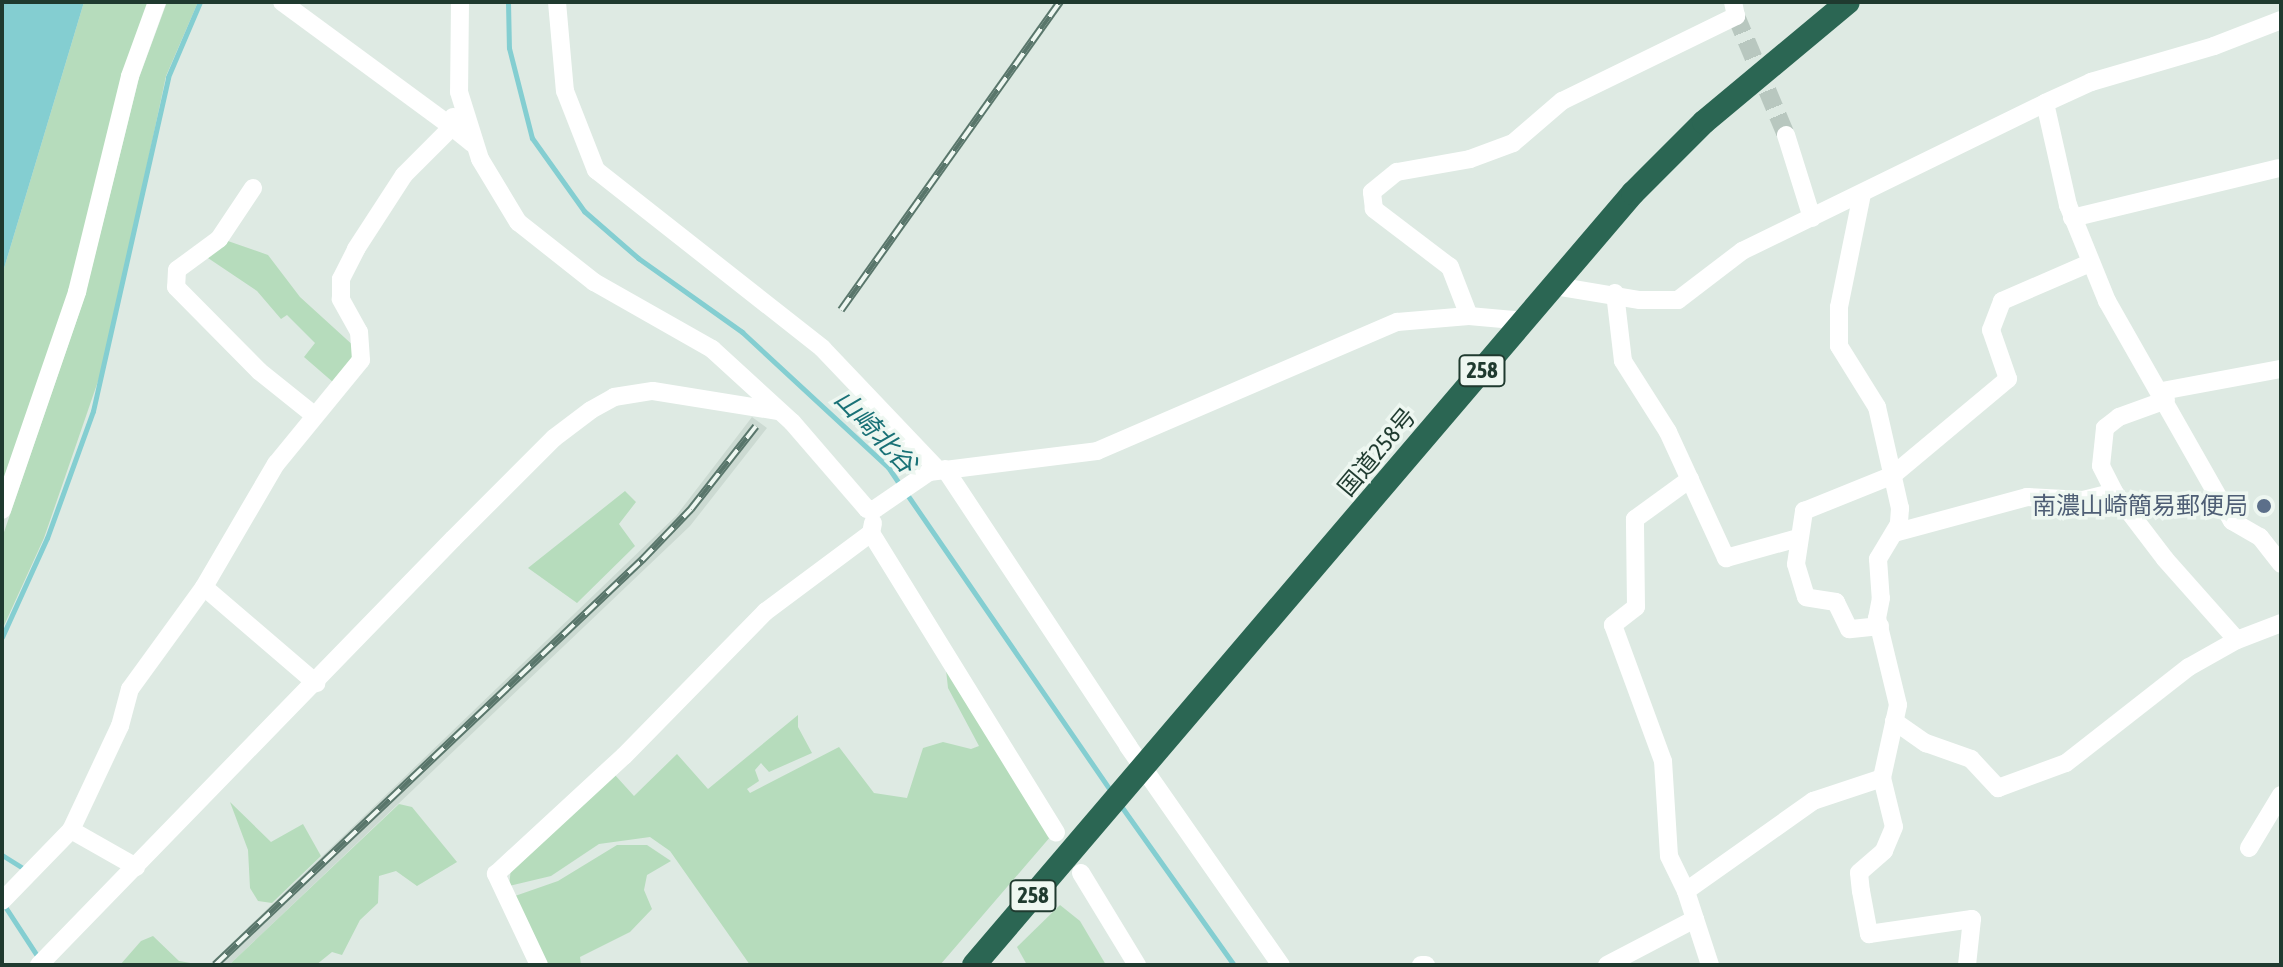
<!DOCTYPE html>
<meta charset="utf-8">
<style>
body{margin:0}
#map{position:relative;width:2283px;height:967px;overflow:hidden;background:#deeae3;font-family:"Asap Condensed","Noto Sans JP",sans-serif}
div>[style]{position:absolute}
.built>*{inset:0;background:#ccdad2}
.green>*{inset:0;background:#b6dcbc}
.water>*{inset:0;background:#84ced1}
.stream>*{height:5px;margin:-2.5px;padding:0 2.5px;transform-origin:2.5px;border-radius:2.5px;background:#84ced1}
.street-tunnel>*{height:18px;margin-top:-9px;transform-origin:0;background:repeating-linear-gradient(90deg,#b8c7bf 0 18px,transparent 0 27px)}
.street>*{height:18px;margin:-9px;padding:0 9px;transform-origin:9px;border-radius:9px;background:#fff}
.highway>*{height:24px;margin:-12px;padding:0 12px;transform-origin:12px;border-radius:12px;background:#2b6653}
.rail>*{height:8px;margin-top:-4px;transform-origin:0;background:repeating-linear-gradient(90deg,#eef7f1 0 15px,#59766b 0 30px);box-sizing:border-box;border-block:2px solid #59766b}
.dots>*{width:22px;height:22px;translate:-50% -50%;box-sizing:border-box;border:4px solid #eef7f1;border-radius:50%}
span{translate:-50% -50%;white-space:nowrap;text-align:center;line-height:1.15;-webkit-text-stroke:7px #eef7f1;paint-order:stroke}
.shield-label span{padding:2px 6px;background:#eef7f1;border:2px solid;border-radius:6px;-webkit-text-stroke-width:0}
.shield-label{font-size:22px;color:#1f3a2f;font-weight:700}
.street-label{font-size:24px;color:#1f3a2f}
.service-label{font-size:24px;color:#4e5e75}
.right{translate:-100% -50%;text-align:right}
.water-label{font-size:26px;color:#197176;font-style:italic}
.frame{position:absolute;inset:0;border:4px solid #1f3a2f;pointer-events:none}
</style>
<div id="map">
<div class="built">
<div style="clip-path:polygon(752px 417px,767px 428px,690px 526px,229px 965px,209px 965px,676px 516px)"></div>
</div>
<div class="green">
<div style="clip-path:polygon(84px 2px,150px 2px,71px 289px,2px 493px,2px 275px)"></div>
<div style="clip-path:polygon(167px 2px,198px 2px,166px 76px,106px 358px,44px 538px,2px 630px,2px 538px,84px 299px,139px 78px)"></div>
<div style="clip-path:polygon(225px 240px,268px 255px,300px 297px,356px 348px,355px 360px,334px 383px,304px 357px,315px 343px,287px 315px,281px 319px,257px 291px,205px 256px)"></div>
<div style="clip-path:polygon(625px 491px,636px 502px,619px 524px,635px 546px,577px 603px,528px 568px)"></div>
<div style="clip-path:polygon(946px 670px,1051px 836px,940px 965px,750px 965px,670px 851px,650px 837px,599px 844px,551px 876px,509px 886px,511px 868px,615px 775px,634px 796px,677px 754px,708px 789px,798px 715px,798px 727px,812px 753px,769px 772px,761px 763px,755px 770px,759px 781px,747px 789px,750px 793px,839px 747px,874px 793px,907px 798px,923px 748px,943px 742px,971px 749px,979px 746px,948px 688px)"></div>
<div style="clip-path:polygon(230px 802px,271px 842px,303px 824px,321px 856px,272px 903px,258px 901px,250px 888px,248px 850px)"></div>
<div style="clip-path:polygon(399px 804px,412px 807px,457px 862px,417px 886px,396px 871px,379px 876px,378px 903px,360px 920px,342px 955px,332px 952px,316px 965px,229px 965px)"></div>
<div style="clip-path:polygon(617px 845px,647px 845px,671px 861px,647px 875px,644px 890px,652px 909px,630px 932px,580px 957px,581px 965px,547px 965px,515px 896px,558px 881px)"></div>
<div style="clip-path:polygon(1060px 905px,1080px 921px,1106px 965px,1027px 965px,1017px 947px)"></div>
<div style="clip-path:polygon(153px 936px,179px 961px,202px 965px,120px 965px,141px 941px)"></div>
</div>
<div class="water">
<div style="clip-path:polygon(2px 2px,84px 2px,2px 275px)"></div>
</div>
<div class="stream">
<div style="left:508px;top:2px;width:46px;rotate:88.8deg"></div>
<div style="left:509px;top:48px;width:93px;rotate:75.7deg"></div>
<div style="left:532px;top:138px;width:90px;rotate:54.5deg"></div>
<div style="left:584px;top:211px;width:72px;rotate:41deg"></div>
<div style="left:638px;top:258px;width:128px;rotate:35.4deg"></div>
<div style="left:742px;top:332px;width:199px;rotate:42.8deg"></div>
<div style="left:888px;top:467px;width:22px;rotate:56deg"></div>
<div style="left:906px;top:493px;width:362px;rotate:55.5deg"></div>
<div style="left:2px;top:637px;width:109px;rotate:-65.6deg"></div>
<div style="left:47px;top:538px;width:135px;rotate:-70.1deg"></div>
<div style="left:93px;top:411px;width:342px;rotate:-77.3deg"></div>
<div style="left:168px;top:77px;width:82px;rotate:-66.9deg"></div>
<div style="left:1121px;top:806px;width:195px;rotate:54.6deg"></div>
<div style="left:2px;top:855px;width:25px;rotate:32deg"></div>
<div style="left:4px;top:905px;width:59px;rotate:56.9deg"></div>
</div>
<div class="street-tunnel">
<div style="left:1736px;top:16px;width:129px;rotate:67.2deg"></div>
</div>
<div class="street">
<div style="left:282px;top:2px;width:211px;rotate:36.3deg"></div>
<div style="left:452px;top:127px;width:10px;rotate:-84deg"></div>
<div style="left:460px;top:2px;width:90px;rotate:90.6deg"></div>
<div style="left:459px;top:92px;width:70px;rotate:72.6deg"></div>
<div style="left:480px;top:159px;width:74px;rotate:58.9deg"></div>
<div style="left:518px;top:222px;width:97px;rotate:38.3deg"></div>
<div style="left:594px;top:282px;width:136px;rotate:29.6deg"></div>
<div style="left:712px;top:349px;width:108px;rotate:42.4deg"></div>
<div style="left:792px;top:422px;width:115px;rotate:49.2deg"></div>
<div style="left:867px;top:509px;width:8px"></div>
<div style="left:875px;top:509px;width:65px;rotate:-34.4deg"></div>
<div style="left:929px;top:472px;width:169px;rotate:-7.1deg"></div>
<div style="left:1097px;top:451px;width:327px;rotate:-23.3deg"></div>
<div style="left:1397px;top:322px;width:72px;rotate:-4.8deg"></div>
<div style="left:1469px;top:316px;width:56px;rotate:5.1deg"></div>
<div style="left:557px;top:2px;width:89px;rotate:84.9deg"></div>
<div style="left:565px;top:91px;width:85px;rotate:68.6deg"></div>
<div style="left:596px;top:170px;width:288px;rotate:38.2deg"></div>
<div style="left:822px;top:348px;width:168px;rotate:46.4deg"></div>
<div style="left:2045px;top:103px;width:105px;rotate:77.3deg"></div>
<div style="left:2068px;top:205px;width:104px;rotate:67.9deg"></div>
<div style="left:2107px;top:301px;width:253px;rotate:60.4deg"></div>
<div style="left:2232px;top:521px;width:32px;rotate:30deg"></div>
<div style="left:2260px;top:537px;width:34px;rotate:52deg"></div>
<div style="left:1786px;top:135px;width:87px;rotate:72.6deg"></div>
<div style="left:253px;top:188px;width:61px;rotate:123.7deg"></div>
<div style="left:219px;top:239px;width:52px;rotate:143.6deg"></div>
<div style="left:177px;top:270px;width:17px;rotate:93deg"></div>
<div style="left:176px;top:287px;width:118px;rotate:45.3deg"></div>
<div style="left:259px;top:371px;width:70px;rotate:38.7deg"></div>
<div style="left:1862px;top:194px;width:115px;rotate:101.5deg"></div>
<div style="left:1839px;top:307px;width:39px;rotate:90deg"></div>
<div style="left:1839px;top:346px;width:72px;rotate:58.1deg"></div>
<div style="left:1877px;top:407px;width:104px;rotate:77.2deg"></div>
<div style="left:1900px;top:508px;width:16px;rotate:94deg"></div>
<div style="left:1899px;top:524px;width:41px;rotate:121deg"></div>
<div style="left:1878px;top:559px;width:39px;rotate:86deg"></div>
<div style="left:1881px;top:598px;width:20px;rotate:101deg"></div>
<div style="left:1877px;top:618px;width:89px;rotate:76.4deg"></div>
<div style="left:1898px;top:705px;width:75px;rotate:102.4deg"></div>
<div style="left:1882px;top:778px;width:50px;rotate:76.2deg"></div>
<div style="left:1894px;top:827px;width:26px;rotate:113deg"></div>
<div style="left:1884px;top:851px;width:33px;rotate:139deg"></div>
<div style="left:1859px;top:873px;width:18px;rotate:84deg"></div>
<div style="left:1861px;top:891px;width:44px;rotate:79.5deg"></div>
<div style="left:1869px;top:934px;width:104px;rotate:-8.3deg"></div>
<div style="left:1972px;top:919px;width:46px;rotate:96.2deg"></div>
<div style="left:2072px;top:218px;width:212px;rotate:-13.6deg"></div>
<div style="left:1555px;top:286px;width:86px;rotate:9.4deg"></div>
<div style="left:1640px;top:300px;width:38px"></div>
<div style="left:1678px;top:300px;width:81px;rotate:-37.4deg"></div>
<div style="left:1742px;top:251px;width:337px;rotate:-26deg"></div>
<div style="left:2045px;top:103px;width:51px;rotate:-24.5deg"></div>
<div style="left:2091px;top:82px;width:128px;rotate:-16.3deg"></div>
<div style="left:2214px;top:46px;width:72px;rotate:-21.2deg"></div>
<div style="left:1615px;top:293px;width:68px;rotate:83.3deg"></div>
<div style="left:1623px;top:361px;width:84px;rotate:57.6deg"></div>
<div style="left:1668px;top:432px;width:139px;rotate:65.3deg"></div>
<div style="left:1726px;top:558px;width:75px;rotate:-15.5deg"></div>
<div style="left:1469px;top:316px;width:53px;rotate:-111.2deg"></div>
<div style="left:1450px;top:267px;width:96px;rotate:-142.7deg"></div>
<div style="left:1374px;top:209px;width:17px;rotate:-97deg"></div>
<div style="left:1372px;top:192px;width:32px;rotate:-39deg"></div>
<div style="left:1397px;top:172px;width:74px;rotate:-10.1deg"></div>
<div style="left:1470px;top:159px;width:46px;rotate:-20.4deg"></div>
<div style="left:1513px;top:143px;width:65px;rotate:-40.6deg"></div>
<div style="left:1562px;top:101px;width:194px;rotate:-26deg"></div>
<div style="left:1736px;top:16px;width:14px;rotate:-102deg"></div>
<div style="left:2162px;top:391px;width:121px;rotate:-10.5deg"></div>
<div style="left:2166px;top:400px;width:50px;rotate:160.1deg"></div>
<div style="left:2119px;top:417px;width:18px;rotate:142deg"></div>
<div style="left:2105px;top:428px;width:38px;rotate:96deg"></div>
<div style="left:2101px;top:466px;width:29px;rotate:63deg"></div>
<div style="left:2114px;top:492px;width:84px;rotate:52.7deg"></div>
<div style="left:2165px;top:559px;width:108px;rotate:48.4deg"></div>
<div style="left:945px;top:469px;width:332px;rotate:56.5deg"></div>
<div style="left:1128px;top:746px;width:267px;rotate:55.1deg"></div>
<div style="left:2px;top:510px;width:231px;rotate:-71deg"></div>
<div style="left:77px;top:292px;width:222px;rotate:-76.2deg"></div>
<div style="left:130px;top:76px;width:79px;rotate:-70deg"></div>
<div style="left:873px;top:523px;width:10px;rotate:101deg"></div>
<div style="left:871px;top:533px;width:352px;rotate:58.3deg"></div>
<div style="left:1894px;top:533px;width:138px;rotate:-15.1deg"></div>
<div style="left:2027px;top:497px;width:56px;rotate:3.1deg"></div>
<div style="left:2083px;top:500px;width:32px;rotate:-14deg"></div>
<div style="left:204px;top:587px;width:148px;rotate:40.6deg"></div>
<div style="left:1880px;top:626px;width:31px;rotate:174deg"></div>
<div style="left:1849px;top:629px;width:30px;rotate:-116deg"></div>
<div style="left:1836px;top:602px;width:30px;rotate:-171deg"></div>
<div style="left:1806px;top:597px;width:34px;rotate:-107deg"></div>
<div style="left:1796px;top:564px;width:54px;rotate:-81.4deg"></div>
<div style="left:1804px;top:511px;width:96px;rotate:-22deg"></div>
<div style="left:1893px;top:475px;width:150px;rotate:-39.9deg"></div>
<div style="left:2008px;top:379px;width:52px;rotate:-109.1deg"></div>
<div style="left:1991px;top:330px;width:31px;rotate:-69deg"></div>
<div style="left:2002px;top:301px;width:96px;rotate:-23.4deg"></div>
<div style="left:1894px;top:721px;width:39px;rotate:35deg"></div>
<div style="left:1926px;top:743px;width:48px;rotate:19.6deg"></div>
<div style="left:1971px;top:759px;width:40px;rotate:47deg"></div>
<div style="left:1998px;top:788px;width:72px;rotate:-20.2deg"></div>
<div style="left:2066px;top:763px;width:156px;rotate:-38deg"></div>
<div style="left:2189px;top:667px;width:55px;rotate:-29.4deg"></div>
<div style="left:2237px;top:640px;width:47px;rotate:-21.1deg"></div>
<div style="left:71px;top:830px;width:75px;rotate:29.6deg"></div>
<div style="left:2249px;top:848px;width:62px;rotate:-58.9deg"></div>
<div style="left:1081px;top:873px;width:108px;rotate:58.7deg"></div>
<div style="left:1686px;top:891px;width:39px;rotate:-116deg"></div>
<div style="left:1669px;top:856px;width:95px;rotate:-93.6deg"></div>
<div style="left:1663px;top:761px;width:145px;rotate:-110.2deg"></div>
<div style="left:1613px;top:625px;width:29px;rotate:-38deg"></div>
<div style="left:1636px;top:607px;width:88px;rotate:-90.7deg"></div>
<div style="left:1635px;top:519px;width:68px;rotate:-36deg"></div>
<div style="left:2px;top:901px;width:99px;rotate:-45.8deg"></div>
<div style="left:71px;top:830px;width:115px;rotate:-64.8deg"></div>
<div style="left:120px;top:726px;width:38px;rotate:-75deg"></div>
<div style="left:130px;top:689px;width:126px;rotate:-54deg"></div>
<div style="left:204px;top:587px;width:143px;rotate:-59.7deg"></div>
<div style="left:276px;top:464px;width:134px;rotate:-50.7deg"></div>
<div style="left:361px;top:360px;width:28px;rotate:-94deg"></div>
<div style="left:359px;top:332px;width:38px;rotate:-119deg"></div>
<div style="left:341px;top:299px;width:20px;rotate:-90deg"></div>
<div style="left:341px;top:279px;width:34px;rotate:-63deg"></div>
<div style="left:356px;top:249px;width:88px;rotate:-57deg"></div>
<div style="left:404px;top:175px;width:68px;rotate:-45deg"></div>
<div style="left:452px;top:127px;width:26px;rotate:39deg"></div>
<div style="left:1695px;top:919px;width:48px;rotate:71.9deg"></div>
<div style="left:39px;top:965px;width:594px;rotate:-45.82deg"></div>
<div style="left:453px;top:539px;width:143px;rotate:-45deg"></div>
<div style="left:554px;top:438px;width:46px;rotate:-37.1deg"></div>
<div style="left:591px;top:410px;width:26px;rotate:-29deg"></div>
<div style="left:614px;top:397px;width:39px;rotate:-9deg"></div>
<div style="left:653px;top:391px;width:127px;rotate:9.1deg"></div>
<div style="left:539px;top:965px;width:101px;rotate:-115.3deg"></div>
<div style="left:496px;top:874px;width:174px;rotate:-42.7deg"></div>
<div style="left:624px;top:756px;width:202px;rotate:-45.6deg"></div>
<div style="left:765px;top:612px;width:132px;rotate:-36.7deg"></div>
<div style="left:1421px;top:965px;width:5px"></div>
<div style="left:1607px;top:965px;width:99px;rotate:-27.6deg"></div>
<div style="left:1695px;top:919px;width:29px;rotate:-108deg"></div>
<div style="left:1686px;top:891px;width:156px;rotate:-35.3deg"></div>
<div style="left:1813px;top:801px;width:73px;rotate:-18.4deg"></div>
</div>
<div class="highway">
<div style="left:974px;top:965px;width:1015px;rotate:-49.52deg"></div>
<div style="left:1633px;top:193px;width:100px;rotate:-45deg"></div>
<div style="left:1704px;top:122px;width:187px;rotate:-39.8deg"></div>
</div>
<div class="rail">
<div style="left:841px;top:310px;width:378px;rotate:-54.6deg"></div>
<div style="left:215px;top:965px;width:589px;rotate:-43.49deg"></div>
<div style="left:642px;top:560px;width:71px;rotate:-46.1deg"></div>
<div style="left:691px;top:509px;width:105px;rotate:-51.9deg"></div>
</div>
<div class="dots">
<div style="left:2264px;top:506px;background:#5c6f8a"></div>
</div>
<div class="shield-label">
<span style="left:1482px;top:371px">258</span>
<span style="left:1033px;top:896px">258</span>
</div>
<div class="street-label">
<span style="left:1377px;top:452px;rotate:-50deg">国道258号</span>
</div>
<div class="service-label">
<span class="right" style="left:2248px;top:506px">南濃山崎簡易郵便局</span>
</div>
<div class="water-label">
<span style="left:875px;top:432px;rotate:46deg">山崎北谷</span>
</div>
<div class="frame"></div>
</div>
